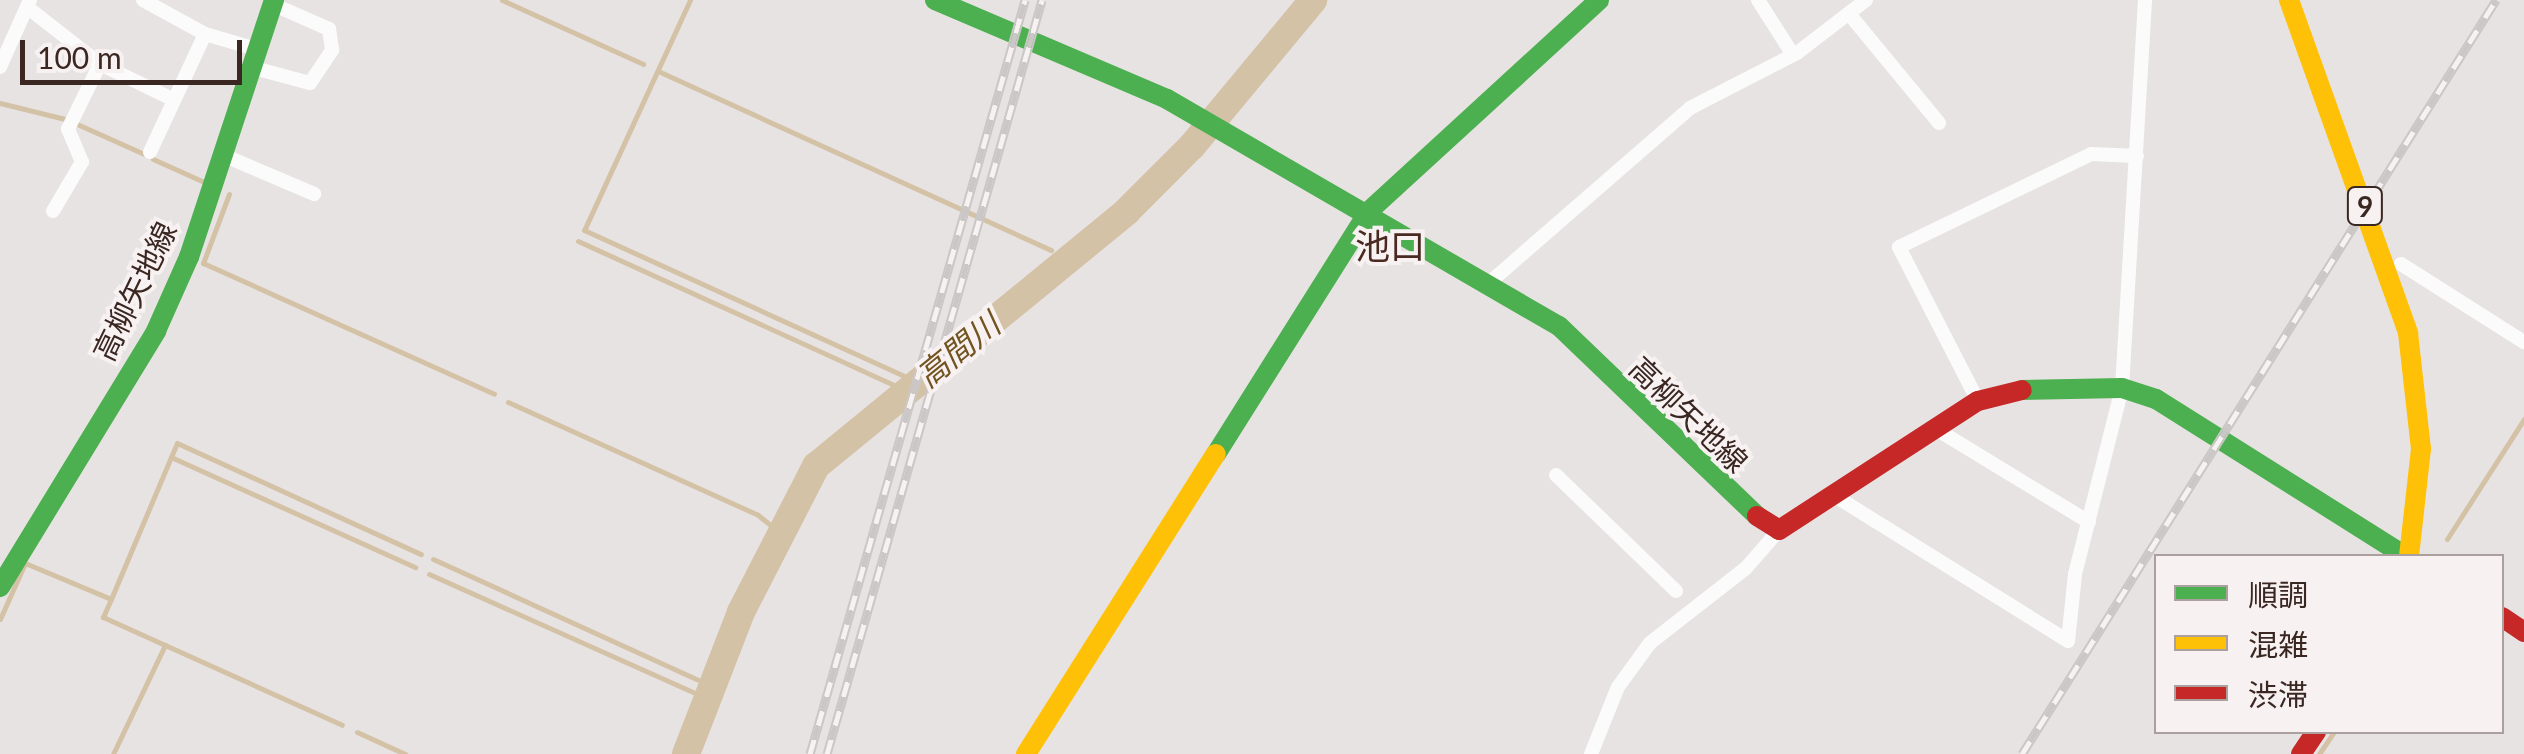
<!DOCTYPE html>
<meta charset="utf-8">
<style>
body{margin:0}
#map{position:relative;width:2524px;height:754px;overflow:hidden;background:#e8e3e3;font-family:Lato,"Noto Sans JP",sans-serif}
div>[style]{position:absolute}
.stream>*{height:5px;margin:-2.5px;padding:0 2.5px;transform-origin:2.5px;border-radius:2.5px;background:#d4c2a6}
.river>*{height:28px;margin:-14px;padding:0 14px;transform-origin:14px;border-radius:14px;background:#d4c2a6}
.street>*{height:14px;margin:-7px;padding:0 7px;transform-origin:7px;border-radius:7px;background:#fcfbfb}
.fast>*{height:20px;margin:-10px;padding:0 10px;transform-origin:10px;border-radius:10px;background:#4caf50}
.slow>*{height:20px;margin:-10px;padding:0 10px;transform-origin:10px;border-radius:10px;background:#ffc107}
.jam>*{height:20px;margin:-10px;padding:0 10px;transform-origin:10px;border-radius:10px;background:#c62828}
.rail>*{height:9px;margin-top:-4.5px;transform-origin:0;background:repeating-linear-gradient(90deg,#f7f1f1 0 15px,#cac7c6 0 30px);box-sizing:border-box;border-block:2px solid #cac7c6}
span{translate:-50% -50%;white-space:nowrap;text-align:center;line-height:1.15;-webkit-text-stroke:8px #f7f1f1;paint-order:stroke}
.shield-label span{padding:2px 8px;background:#f7f1f1;border:2px solid;border-radius:8px;-webkit-text-stroke-width:0}
.shield-label{font-size:28px;color:#3a2722;font-weight:700}
.street-label{font-size:30px;color:#3a2722}
.water-label{font-size:32px;color:#725420;font-style:italic}
.quarter-label{font-size:35px;color:#4a2920}
.legend{position:absolute;left:2154px;top:554px;width:350px;height:180px;box-sizing:border-box;background:#f7f1f1;border:2px solid #aba09e;margin:0;padding:12px 18px;list-style:none;font-size:30px;color:#3a2722}
.legend li{display:flex;align-items:center;gap:20px;height:50px}
.legend b{width:50px;border:2px solid #aba09e}
.scale{position:absolute;left:20px;top:40px;width:222px;height:45px;box-sizing:border-box;border:5px solid #3a2722;border-top:0;padding-left:12px;font-size:30px;line-height:35px;white-space:nowrap;color:#3a2722;-webkit-text-stroke:8px #f7f1f1;paint-order:stroke}
</style>
<div id="map">
<div class="stream">
<div style="left:502px;top:0;width:155px;rotate:24.4deg"></div>
<div style="left:690px;top:0;width:253px;rotate:114.7deg"></div>
<div style="left:584px;top:230px;width:355px;rotate:24.5deg"></div>
<div style="left:658px;top:71px;width:432px;rotate:24.5deg"></div>
<div style="left:0;top:103px;width:67px;rotate:13.8deg"></div>
<div style="left:77px;top:124px;width:73px;rotate:24.1deg"></div>
<div style="left:153px;top:159px;width:56px;rotate:24.3deg"></div>
<div style="left:229px;top:194px;width:74px;rotate:110.6deg"></div>
<div style="left:203px;top:263px;width:319px;rotate:24.2deg"></div>
<div style="left:578px;top:241px;width:349px;rotate:24.5deg"></div>
<div style="left:508px;top:402px;width:274px;rotate:24.3deg"></div>
<div style="left:758px;top:515px;width:27px;rotate:39deg"></div>
<div style="left:171px;top:457px;width:15px;rotate:-67deg"></div>
<div style="left:177px;top:443px;width:268px;rotate:24.5deg"></div>
<div style="left:2447px;top:539px;width:143px;rotate:-57.3deg"></div>
<div style="left:433px;top:559px;width:291px;rotate:24.5deg"></div>
<div style="left:429px;top:574px;width:289px;rotate:24.1deg"></div>
<div style="left:111px;top:599px;width:154px;rotate:-67.1deg"></div>
<div style="left:171px;top:457px;width:268px;rotate:24.3deg"></div>
<div style="left:0;top:619px;width:61px;rotate:-65.9deg"></div>
<div style="left:25px;top:563px;width:93px;rotate:22.7deg"></div>
<div style="left:111px;top:599px;width:20px;rotate:114deg"></div>
<div style="left:103px;top:617px;width:68px;rotate:24.3deg"></div>
<div style="left:357px;top:732px;width:53px;rotate:24.6deg"></div>
<div style="left:113px;top:754px;width:121px;rotate:-64.5deg"></div>
<div style="left:165px;top:645px;width:194px;rotate:24.3deg"></div>
<div style="left:2319px;top:754px;width:27px;rotate:-56deg"></div>
</div>
<div class="river">
<div style="left:686px;top:754px;width:152px;rotate:-68.8deg"></div>
<div style="left:741px;top:612px;width:164px;rotate:-62.8deg"></div>
<div style="left:816px;top:466px;width:402px;rotate:-39.3deg"></div>
<div style="left:1127px;top:211px;width:92px;rotate:-45deg"></div>
<div style="left:1192px;top:146px;width:190px;rotate:-50.3deg"></div>
</div>
<div class="street">
<div style="left:143px;top:0;width:71px;rotate:28.7deg"></div>
<div style="left:205px;top:34px;width:50px;rotate:16.3deg"></div>
<div style="left:1758px;top:0;width:65px;rotate:57.5deg"></div>
<div style="left:27px;top:7px;width:93px;rotate:38deg"></div>
<div style="left:100px;top:64px;width:82px;rotate:25.9deg"></div>
<div style="left:1850px;top:15px;width:140px;rotate:50.5deg"></div>
<div style="left:0;top:67px;width:73px;rotate:-65.9deg"></div>
<div style="left:250px;top:67px;width:62px;rotate:14.9deg"></div>
<div style="left:310px;top:83px;width:40px;rotate:-56deg"></div>
<div style="left:332px;top:50px;width:21px;rotate:-98deg"></div>
<div style="left:329px;top:29px;width:62px;rotate:-156.3deg"></div>
<div style="left:150px;top:152px;width:130px;rotate:-65deg"></div>
<div style="left:225px;top:156px;width:97px;rotate:23.1deg"></div>
<div style="left:53px;top:211px;width:57px;rotate:-59.4deg"></div>
<div style="left:82px;top:162px;width:36px;rotate:-113deg"></div>
<div style="left:68px;top:129px;width:72px;rotate:-63.8deg"></div>
<div style="left:2401px;top:264px;width:146px;rotate:32.4deg"></div>
<div style="left:1489px;top:283px;width:267px;rotate:-41deg"></div>
<div style="left:1690px;top:108px;width:120px;rotate:-27.2deg"></div>
<div style="left:1797px;top:53px;width:87px;rotate:-37.5deg"></div>
<div style="left:1978px;top:401px;width:173px;rotate:-117.2deg"></div>
<div style="left:1899px;top:247px;width:213px;rotate:-25.8deg"></div>
<div style="left:2091px;top:154px;width:46px;rotate:2.5deg"></div>
<div style="left:1936px;top:429px;width:179px;rotate:31.3deg"></div>
<div style="left:1556px;top:475px;width:167px;rotate:44deg"></div>
<div style="left:1835px;top:496px;width:274px;rotate:31.9deg"></div>
<div style="left:2068px;top:641px;width:67px;rotate:-84deg"></div>
<div style="left:2075px;top:574px;width:192px;rotate:-75.8deg"></div>
<div style="left:2122px;top:388px;width:389px;rotate:-86.6deg"></div>
<div style="left:1591px;top:754px;width:72px;rotate:-68.1deg"></div>
<div style="left:1618px;top:687px;width:54px;rotate:-54deg"></div>
<div style="left:1650px;top:643px;width:122px;rotate:-38deg"></div>
<div style="left:1746px;top:568px;width:50px;rotate:-49deg"></div>
</div>
<div class="fast">
<div style="left:935px;top:0;width:252px;rotate:23.1deg"></div>
<div style="left:1167px;top:99px;width:453px;rotate:30.1deg"></div>
<div style="left:1559px;top:326px;width:274px;rotate:43.8deg"></div>
<div style="left:2022px;top:390px;width:100px;rotate:-1.1deg"></div>
<div style="left:2122px;top:388px;width:36px;rotate:18deg"></div>
<div style="left:2156px;top:399px;width:294px;rotate:32.2deg"></div>
<div style="left:1216px;top:454px;width:287px;rotate:-57.8deg"></div>
<div style="left:1369px;top:211px;width:312px;rotate:-42.5deg"></div>
<div style="left:0;top:587px;width:300px;rotate:-58.6deg"></div>
<div style="left:156px;top:331px;width:81px;rotate:-66deg"></div>
<div style="left:189px;top:257px;width:271px;rotate:-71.7deg"></div>
</div>
<div class="slow">
<div style="left:2289px;top:0;width:354px;rotate:70.3deg"></div>
<div style="left:2408px;top:333px;width:117px;rotate:83.6deg"></div>
<div style="left:2421px;top:449px;width:108px;rotate:96.4deg"></div>
<div style="left:1026px;top:754px;width:355px;rotate:-57.7deg"></div>
</div>
<div class="jam">
<div style="left:1757px;top:516px;width:26px;rotate:32deg"></div>
<div style="left:1779px;top:530px;width:237px;rotate:-33deg"></div>
<div style="left:1978px;top:401px;width:45px;rotate:-14deg"></div>
<div style="left:2502px;top:617px;width:27px;rotate:34deg"></div>
<div style="left:2301px;top:754px;width:27px;rotate:-56deg"></div>
</div>
<div class="rail">
<div style="left:810px;top:754px;width:784px;rotate:-74.08deg"></div>
<div style="left:827px;top:754px;width:784px;rotate:-74.08deg"></div>
<div style="left:2022px;top:754px;width:891px;rotate:-57.84deg"></div>
</div>
<div class="shield-label">
<span style="left:2365px;top:206px">9</span>
</div>
<div class="street-label">
<span style="left:134px;top:291px;rotate:-64deg">高柳矢地線</span>
<span style="left:1689px;top:414px;rotate:44deg">高柳矢地線</span>
</div>
<div class="water-label">
<span style="left:958px;top:350px;rotate:-39deg">高間川</span>
</div>
<div class="quarter-label">
<span style="left:1390px;top:245px">池口</span>
</div>
<ul class="legend">
<li><b style="height:12px;background:#4caf50"></b>順調</li>
<li><b style="height:12px;background:#ffc107"></b>混雑</li>
<li><b style="height:12px;background:#c62828"></b>渋滞</li>
</ul>
<div class="scale">100 m</div>
</div>
